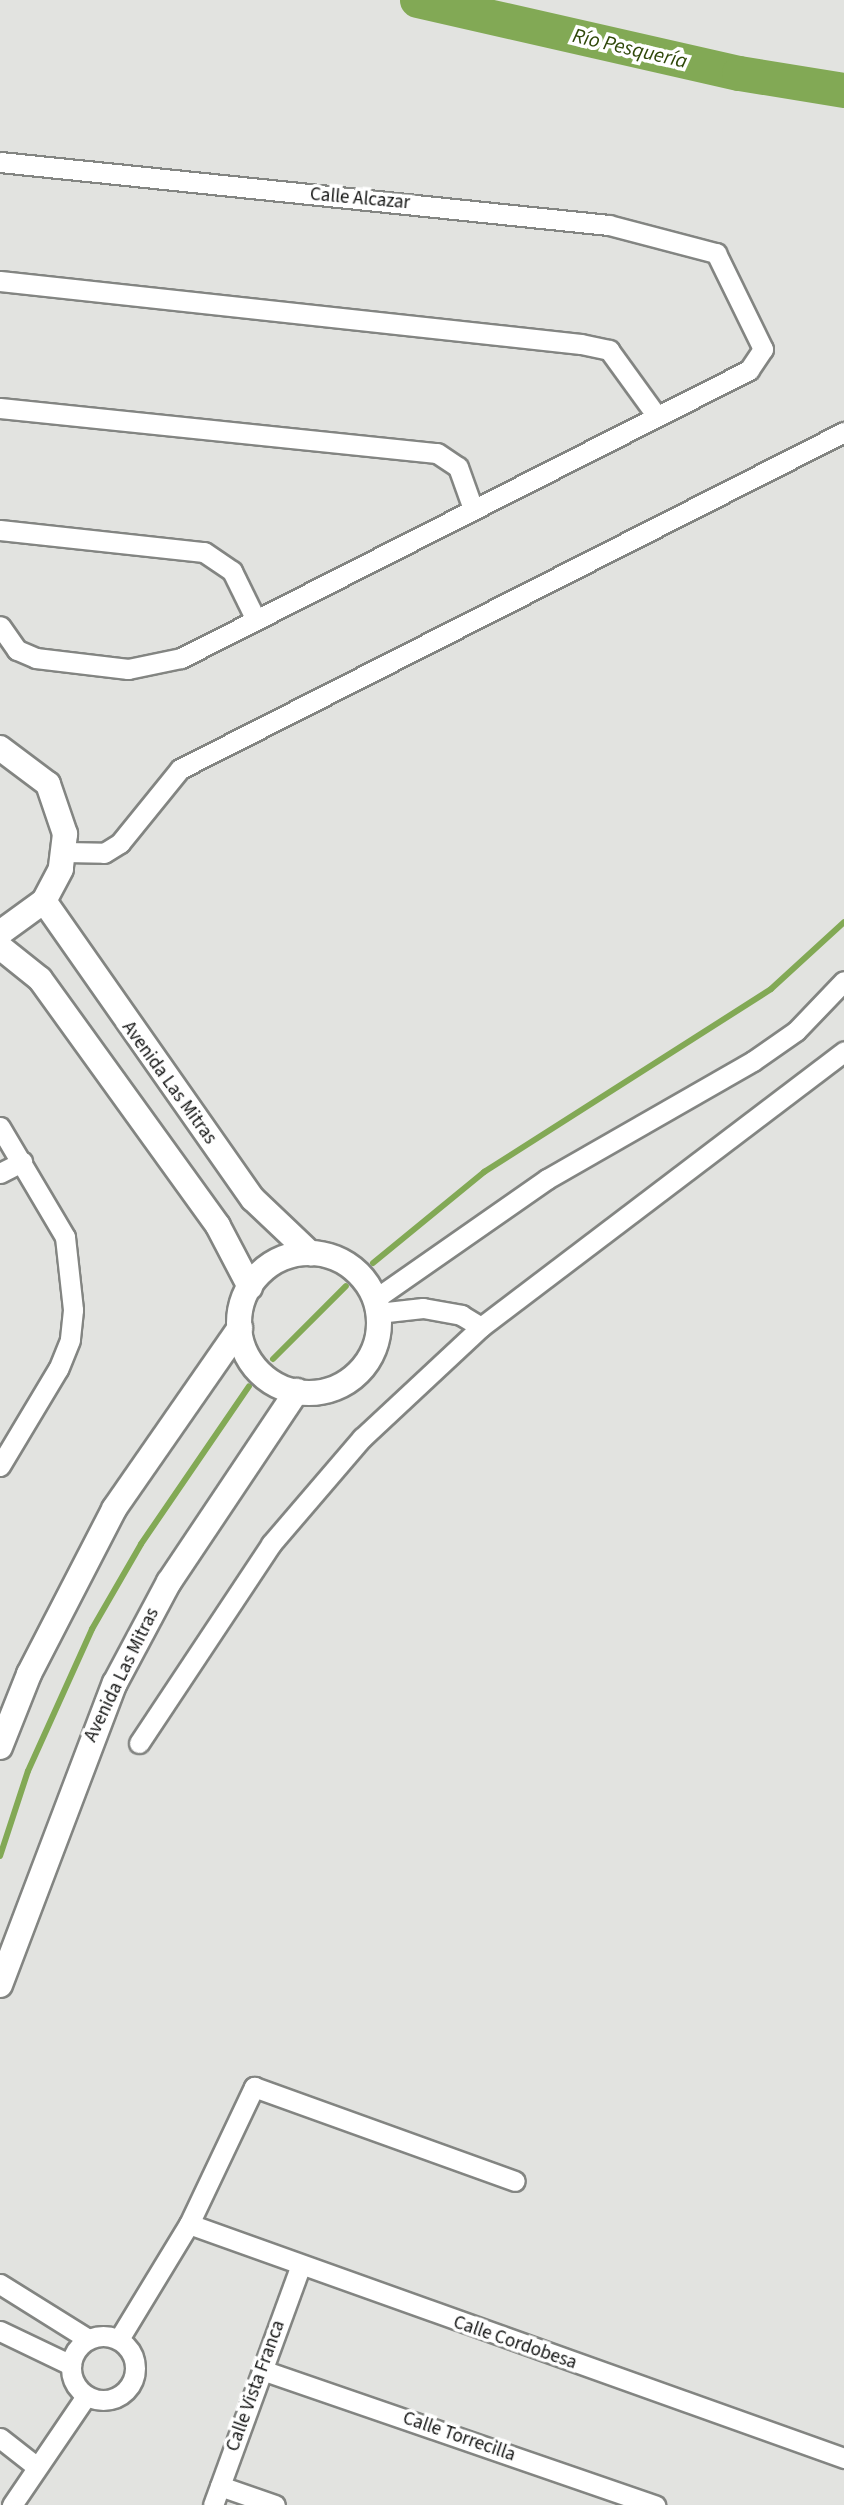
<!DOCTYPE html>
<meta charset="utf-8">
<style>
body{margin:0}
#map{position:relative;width:844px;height:2505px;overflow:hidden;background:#e2e3e0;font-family:"Source Sans 3",sans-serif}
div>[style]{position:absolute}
.stream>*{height:6px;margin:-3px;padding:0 3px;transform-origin:3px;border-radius:3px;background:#82a955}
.river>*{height:35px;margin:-17.5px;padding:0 17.5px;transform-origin:17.5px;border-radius:17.5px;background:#82a955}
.roads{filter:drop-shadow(2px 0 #838582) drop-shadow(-2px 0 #838582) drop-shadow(0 2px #838582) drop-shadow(0 -2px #838582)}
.minor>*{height:19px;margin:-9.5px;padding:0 9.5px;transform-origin:9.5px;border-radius:9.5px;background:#fff}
.minor>.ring{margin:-9.5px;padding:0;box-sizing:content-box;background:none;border:19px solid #fff;border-radius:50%}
.tertiary>*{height:24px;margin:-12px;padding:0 12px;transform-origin:12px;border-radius:12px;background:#fff}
.tertiary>.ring{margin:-12px;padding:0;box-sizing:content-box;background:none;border:24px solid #fff;border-radius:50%}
span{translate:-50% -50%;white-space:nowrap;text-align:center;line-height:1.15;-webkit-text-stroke:7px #fff;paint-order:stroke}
.street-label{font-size:19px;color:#131413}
.water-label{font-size:21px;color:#2e4708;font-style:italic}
</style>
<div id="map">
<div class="stream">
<div style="left:373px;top:1263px;width:144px;rotate:-39.3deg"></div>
<div style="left:484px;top:1172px;width:340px;rotate:-32.5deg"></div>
<div style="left:771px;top:989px;width:99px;rotate:-42.5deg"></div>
<div style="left:273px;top:1359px;width:103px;rotate:-45deg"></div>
<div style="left:0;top:1856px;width:89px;rotate:-71.8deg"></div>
<div style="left:28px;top:1771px;width:156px;rotate:-65.7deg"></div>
<div style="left:92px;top:1629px;width:98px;rotate:-60deg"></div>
<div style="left:141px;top:1544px;width:191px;rotate:-55.6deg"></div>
</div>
<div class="river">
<div style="left:417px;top:0;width:330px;rotate:12.8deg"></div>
<div style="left:739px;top:73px;width:106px;rotate:9.2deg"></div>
</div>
<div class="roads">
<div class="minor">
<div style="left:0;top:162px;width:612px;rotate:5.91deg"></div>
<div style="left:609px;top:225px;width:111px;rotate:14.7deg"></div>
<div style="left:716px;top:253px;width:107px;rotate:63.9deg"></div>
<div style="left:763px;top:349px;width:25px;rotate:124deg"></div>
<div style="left:749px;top:370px;width:637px;rotate:153.11deg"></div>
<div style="left:181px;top:658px;width:54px;rotate:168.3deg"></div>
<div style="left:128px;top:669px;width:93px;rotate:-173.2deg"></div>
<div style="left:36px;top:658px;width:21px;rotate:-157deg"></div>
<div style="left:17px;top:650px;width:29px;rotate:-125deg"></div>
<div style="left:0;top:281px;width:584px;rotate:6.19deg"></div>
<div style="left:581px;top:344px;width:29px;rotate:12deg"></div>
<div style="left:609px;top:350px;width:80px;rotate:54.1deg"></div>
<div style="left:0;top:408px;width:439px;rotate:5.9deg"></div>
<div style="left:437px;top:453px;width:25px;rotate:34deg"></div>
<div style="left:458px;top:467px;width:45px;rotate:70.3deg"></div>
<div style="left:0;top:530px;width:205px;rotate:6.2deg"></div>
<div style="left:204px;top:552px;width:34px;rotate:34deg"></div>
<div style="left:232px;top:571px;width:50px;rotate:63.9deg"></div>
<div style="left:65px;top:852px;width:39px;rotate:1deg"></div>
<div style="left:104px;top:853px;width:19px;rotate:-32deg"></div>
<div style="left:120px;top:843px;width:95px;rotate:-51deg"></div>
<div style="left:180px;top:769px;width:745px;rotate:-26.91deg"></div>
<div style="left:0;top:1127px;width:128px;rotate:59.4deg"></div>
<div style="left:65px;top:1237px;width:73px;rotate:83.7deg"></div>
<div style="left:73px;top:1310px;width:30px;rotate:96deg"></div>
<div style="left:70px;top:1340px;width:31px;rotate:112deg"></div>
<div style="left:58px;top:1369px;width:113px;rotate:120.9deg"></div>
<div style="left:0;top:1173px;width:25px;rotate:-27deg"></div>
<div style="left:375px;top:1299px;width:210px;rotate:-34.9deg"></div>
<div style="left:547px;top:1179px;width:237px;rotate:-29.8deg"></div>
<div style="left:753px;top:1061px;width:52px;rotate:-34.9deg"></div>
<div style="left:796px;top:1031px;width:69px;rotate:-46.2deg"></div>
<div style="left:378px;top:1313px;width:45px;rotate:-6.3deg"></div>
<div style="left:423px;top:1308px;width:39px;rotate:10deg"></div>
<div style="left:461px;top:1315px;width:23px;rotate:31deg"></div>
<div style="left:481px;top:1327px;width:456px;rotate:-37.2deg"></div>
<div style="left:139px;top:1743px;width:239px;rotate:-56.4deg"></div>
<div style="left:271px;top:1544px;width:140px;rotate:-49.4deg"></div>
<div style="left:362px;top:1438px;width:163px;rotate:-43deg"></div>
<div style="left:189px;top:2224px;width:696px;rotate:19.66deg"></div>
<div style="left:0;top:2284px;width:104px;rotate:32deg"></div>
<div style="left:0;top:2331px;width:79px;rotate:25.6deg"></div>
<div class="ring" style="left:71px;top:2336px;width:45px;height:45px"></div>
<div style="left:119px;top:2339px;width:135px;rotate:-58.7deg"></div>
<div style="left:189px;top:2224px;width:152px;rotate:-64.6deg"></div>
<div style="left:254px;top:2087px;width:277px;rotate:19.8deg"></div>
<div style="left:262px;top:2370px;width:416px;rotate:19deg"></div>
<div style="left:0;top:2438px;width:47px;rotate:38.1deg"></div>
<div style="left:220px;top:2486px;width:58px;rotate:19.1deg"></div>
<div style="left:12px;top:2505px;width:132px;rotate:-55.8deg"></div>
<div style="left:213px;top:2505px;width:253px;rotate:-69.9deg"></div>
</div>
<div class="tertiary">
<div style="left:0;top:748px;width:60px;rotate:36.9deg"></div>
<div style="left:48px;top:784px;width:53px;rotate:71.2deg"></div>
<div style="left:65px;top:834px;width:35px;rotate:97deg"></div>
<div style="left:61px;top:869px;width:36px;rotate:118deg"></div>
<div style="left:44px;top:901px;width:54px;rotate:144deg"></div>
<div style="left:44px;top:901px;width:364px;rotate:55deg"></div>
<div style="left:253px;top:1199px;width:79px;rotate:43.5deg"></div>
<div style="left:0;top:947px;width:51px;rotate:38.7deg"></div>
<div style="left:40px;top:979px;width:304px;rotate:54.2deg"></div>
<div style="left:218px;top:1226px;width:69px;rotate:62.3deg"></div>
<div class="ring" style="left:239px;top:1253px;width:116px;height:116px"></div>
<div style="left:0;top:1747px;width:79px;rotate:-68.3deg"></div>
<div style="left:29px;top:1674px;width:186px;rotate:-62.7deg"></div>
<div style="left:114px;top:1509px;width:221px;rotate:-55.2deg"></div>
<div style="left:0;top:1985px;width:323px;rotate:-69.2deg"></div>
<div style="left:115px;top:1683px;width:115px;rotate:-61.9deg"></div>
<div style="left:169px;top:1582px;width:230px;rotate:-56.2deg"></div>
</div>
</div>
<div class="street-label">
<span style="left:360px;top:199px;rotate:5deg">Calle Alcazar</span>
<span style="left:169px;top:1083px;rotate:54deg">Avenida Las Mitras</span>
<span style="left:122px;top:1675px;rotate:-64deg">Avenida Las Mitras</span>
<span style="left:515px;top:2343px;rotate:19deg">Calle Cordobesa</span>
<span style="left:256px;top:2386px;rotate:-70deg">Calle Vista Franca</span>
<span style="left:459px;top:2437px;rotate:19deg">Calle Torrecilla</span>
</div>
<div class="water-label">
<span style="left:630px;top:48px;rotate:13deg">Río Pesquería</span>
</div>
</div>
